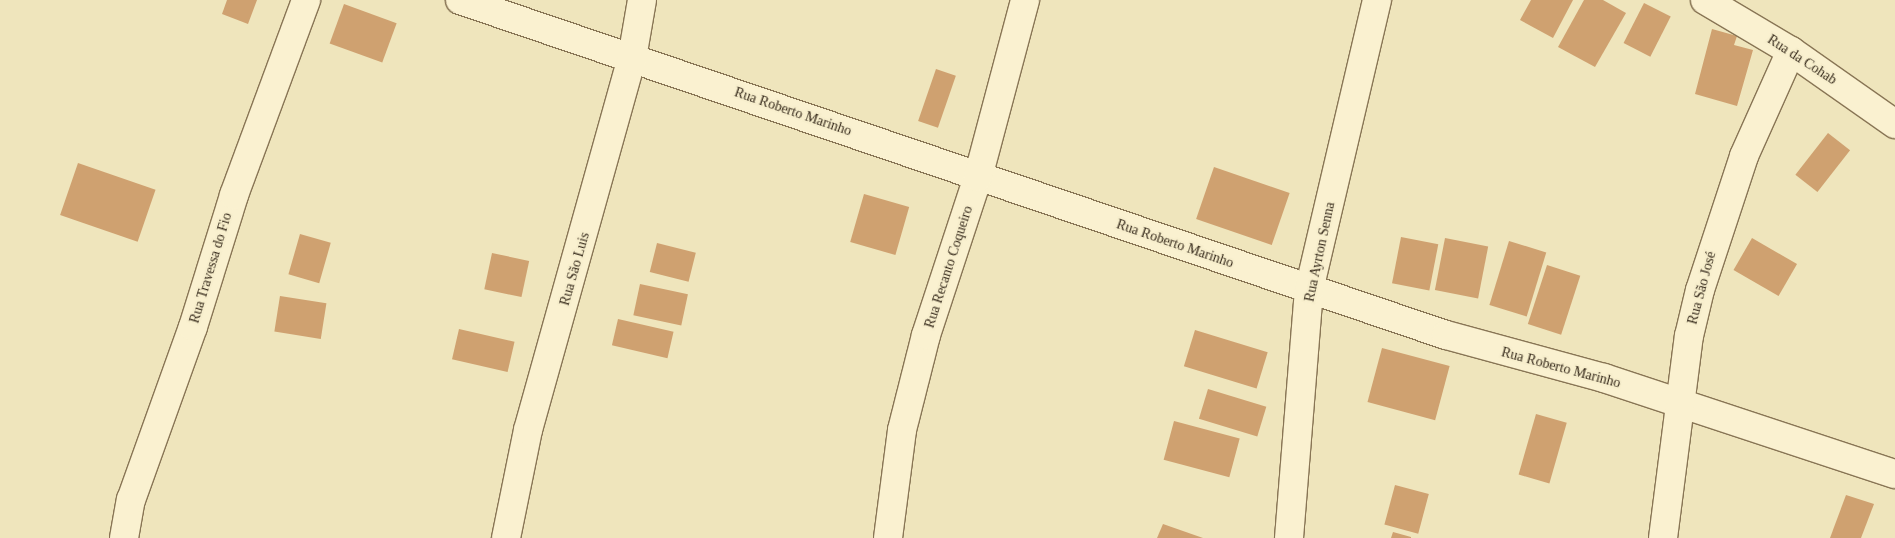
<!DOCTYPE html>
<meta charset="utf-8">
<style>
body{margin:0}
#map{position:relative;width:1895px;height:538px;overflow:hidden;background:#efe5bc;font-family:"Times New Roman",serif}
div>[style]{position:absolute}
.building>*{inset:0;background:#cfa170;transform-origin:0 0}
.roads{filter:drop-shadow(1px 0 #887555) drop-shadow(-1px 0 #887555) drop-shadow(0 1px #887555) drop-shadow(0 -1px #887555)}
.minor>*{height:28px;margin:-14px;padding:0 14px;transform-origin:14px;border-radius:14px;background:#faf1d0}
span{translate:-50% -50%;white-space:nowrap;text-align:center;line-height:1.15;-webkit-text-stroke:4px #f7eecc;paint-order:stroke}
.street-label{font-size:14px;color:#362a1b}
</style>
<div id="map">
<div class="building">
<div style="clip-path:polygon(227px 0,257px 0,248px 24px,222px 14px)"></div>
<div style="clip-path:polygon(1531px 0,1573px 0,1553px 38px,1520px 20px)"></div>
<div style="clip-path:polygon(1584px 0,1603px 0,1626px 13px,1595px 67px,1558px 47px)"></div>
<div style="left:1644px;top:3px;width:30px;height:45px;rotate:27deg"></div>
<div style="left:344px;top:4px;width:56px;height:42px;rotate:20deg"></div>
<div style="clip-path:polygon(1712px 29px,1737px 36px,1734px 45px,1753px 50px,1737px 106px,1695px 94px)"></div>
<div style="left:936px;top:69px;width:21px;height:55px;rotate:19deg"></div>
<div style="left:1828px;top:133px;width:28px;height:53px;rotate:38deg"></div>
<div style="left:78px;top:163px;width:82px;height:55px;rotate:19deg"></div>
<div style="left:1214px;top:167px;width:80px;height:55px;rotate:19deg"></div>
<div style="left:864px;top:194px;width:47px;height:50px;rotate:16deg"></div>
<div style="left:300px;top:234px;width:32px;height:42px;rotate:16deg"></div>
<div style="left:1401px;top:237px;width:38px;height:47px;rotate:11deg"></div>
<div style="left:1445px;top:238px;width:44px;height:53px;rotate:11deg"></div>
<div style="left:1752px;top:238px;width:52px;height:37px;rotate:30deg"></div>
<div style="left:1509px;top:241px;width:39px;height:67px;rotate:17deg"></div>
<div style="left:657px;top:243px;width:40px;height:30px;rotate:14deg"></div>
<div style="left:492px;top:253px;width:38px;height:37px;rotate:12deg"></div>
<div style="left:1547px;top:265px;width:35px;height:62px;rotate:18deg"></div>
<div style="left:640px;top:284px;width:49px;height:32px;rotate:12deg"></div>
<div style="left:280px;top:296px;width:47px;height:36px;rotate:9deg"></div>
<div style="left:618px;top:319px;width:57px;height:27px;rotate:13deg"></div>
<div style="left:459px;top:329px;width:57px;height:31px;rotate:13deg"></div>
<div style="left:1195px;top:330px;width:76px;height:38px;rotate:17deg"></div>
<div style="left:1382px;top:348px;width:70px;height:56px;rotate:15deg"></div>
<div style="left:1208px;top:389px;width:61px;height:31px;rotate:17deg"></div>
<div style="left:1536px;top:414px;width:32px;height:63px;rotate:16deg"></div>
<div style="left:1174px;top:421px;width:68px;height:40px;rotate:15deg"></div>
<div style="left:1395px;top:485px;width:35px;height:41px;rotate:15deg"></div>
<div style="clip-path:polygon(1846px 495px,1874px 504px,1861px 538px,1830px 538px)"></div>
<div style="clip-path:polygon(1163px 524px,1203px 538px,1157px 538px)"></div>
<div style="clip-path:polygon(1393px 532px,1411px 537px,1411px 538px,1391px 538px)"></div>
</div>
<div class="roads">
<div class="minor">
<div style="left:460px;top:0;width:1041px;rotate:18.77deg"></div>
<div style="left:1446px;top:335px;width:164px;rotate:15.2deg"></div>
<div style="left:1604px;top:378px;width:306px;rotate:18.3deg"></div>
<div style="left:1705px;top:0;width:100px;rotate:30.7deg"></div>
<div style="left:1791px;top:51px;width:127px;rotate:35.1deg"></div>
<div style="left:124px;top:538px;width:39px;rotate:-80deg"></div>
<div style="left:131px;top:500px;width:184px;rotate:-70.3deg"></div>
<div style="left:193px;top:327px;width:138px;rotate:-72.7deg"></div>
<div style="left:234px;top:195px;width:208px;rotate:-69.7deg"></div>
<div style="left:506px;top:538px;width:110px;rotate:-78.5deg"></div>
<div style="left:528px;top:430px;width:386px;rotate:-74.4deg"></div>
<div style="left:632px;top:58px;width:59px;rotate:-80.2deg"></div>
<div style="left:888px;top:538px;width:109px;rotate:-82.6deg"></div>
<div style="left:902px;top:430px;width:98px;rotate:-75.8deg"></div>
<div style="left:926px;top:335px;width:166px;rotate:-71.8deg"></div>
<div style="left:978px;top:177px;width:183px;rotate:-75.1deg"></div>
<div style="left:1289px;top:538px;width:249px;rotate:-85.4deg"></div>
<div style="left:1309px;top:290px;width:298px;rotate:-76.8deg"></div>
<div style="left:1663px;top:538px;width:204px;rotate:-82.7deg"></div>
<div style="left:1689px;top:336px;width:47px;rotate:-76.6deg"></div>
<div style="left:1700px;top:290px;width:141px;rotate:-71.8deg"></div>
<div style="left:1744px;top:156px;width:115px;rotate:-65.9deg"></div>
</div>
</div>
<div class="street-label">
<span style="left:1802px;top:60px;rotate:33deg">Rua da Cohab</span>
<span style="left:793px;top:112px;rotate:19deg">Rua Roberto Marinho</span>
<span style="left:1175px;top:244px;rotate:19deg">Rua Roberto Marinho</span>
<span style="left:1320px;top:252px;rotate:-78deg">Rua Ayrton Senna</span>
<span style="left:949px;top:267px;rotate:-72deg">Rua Recanto Coqueiro</span>
<span style="left:211px;top:268px;rotate:-73deg">Rua Travessa do Fio</span>
<span style="left:575px;top:269px;rotate:-74deg">Rua São Luis</span>
<span style="left:1702px;top:288px;rotate:-75deg">Rua São José</span>
<span style="left:1561px;top:368px;rotate:15deg">Rua Roberto Marinho</span>
</div>
</div>
